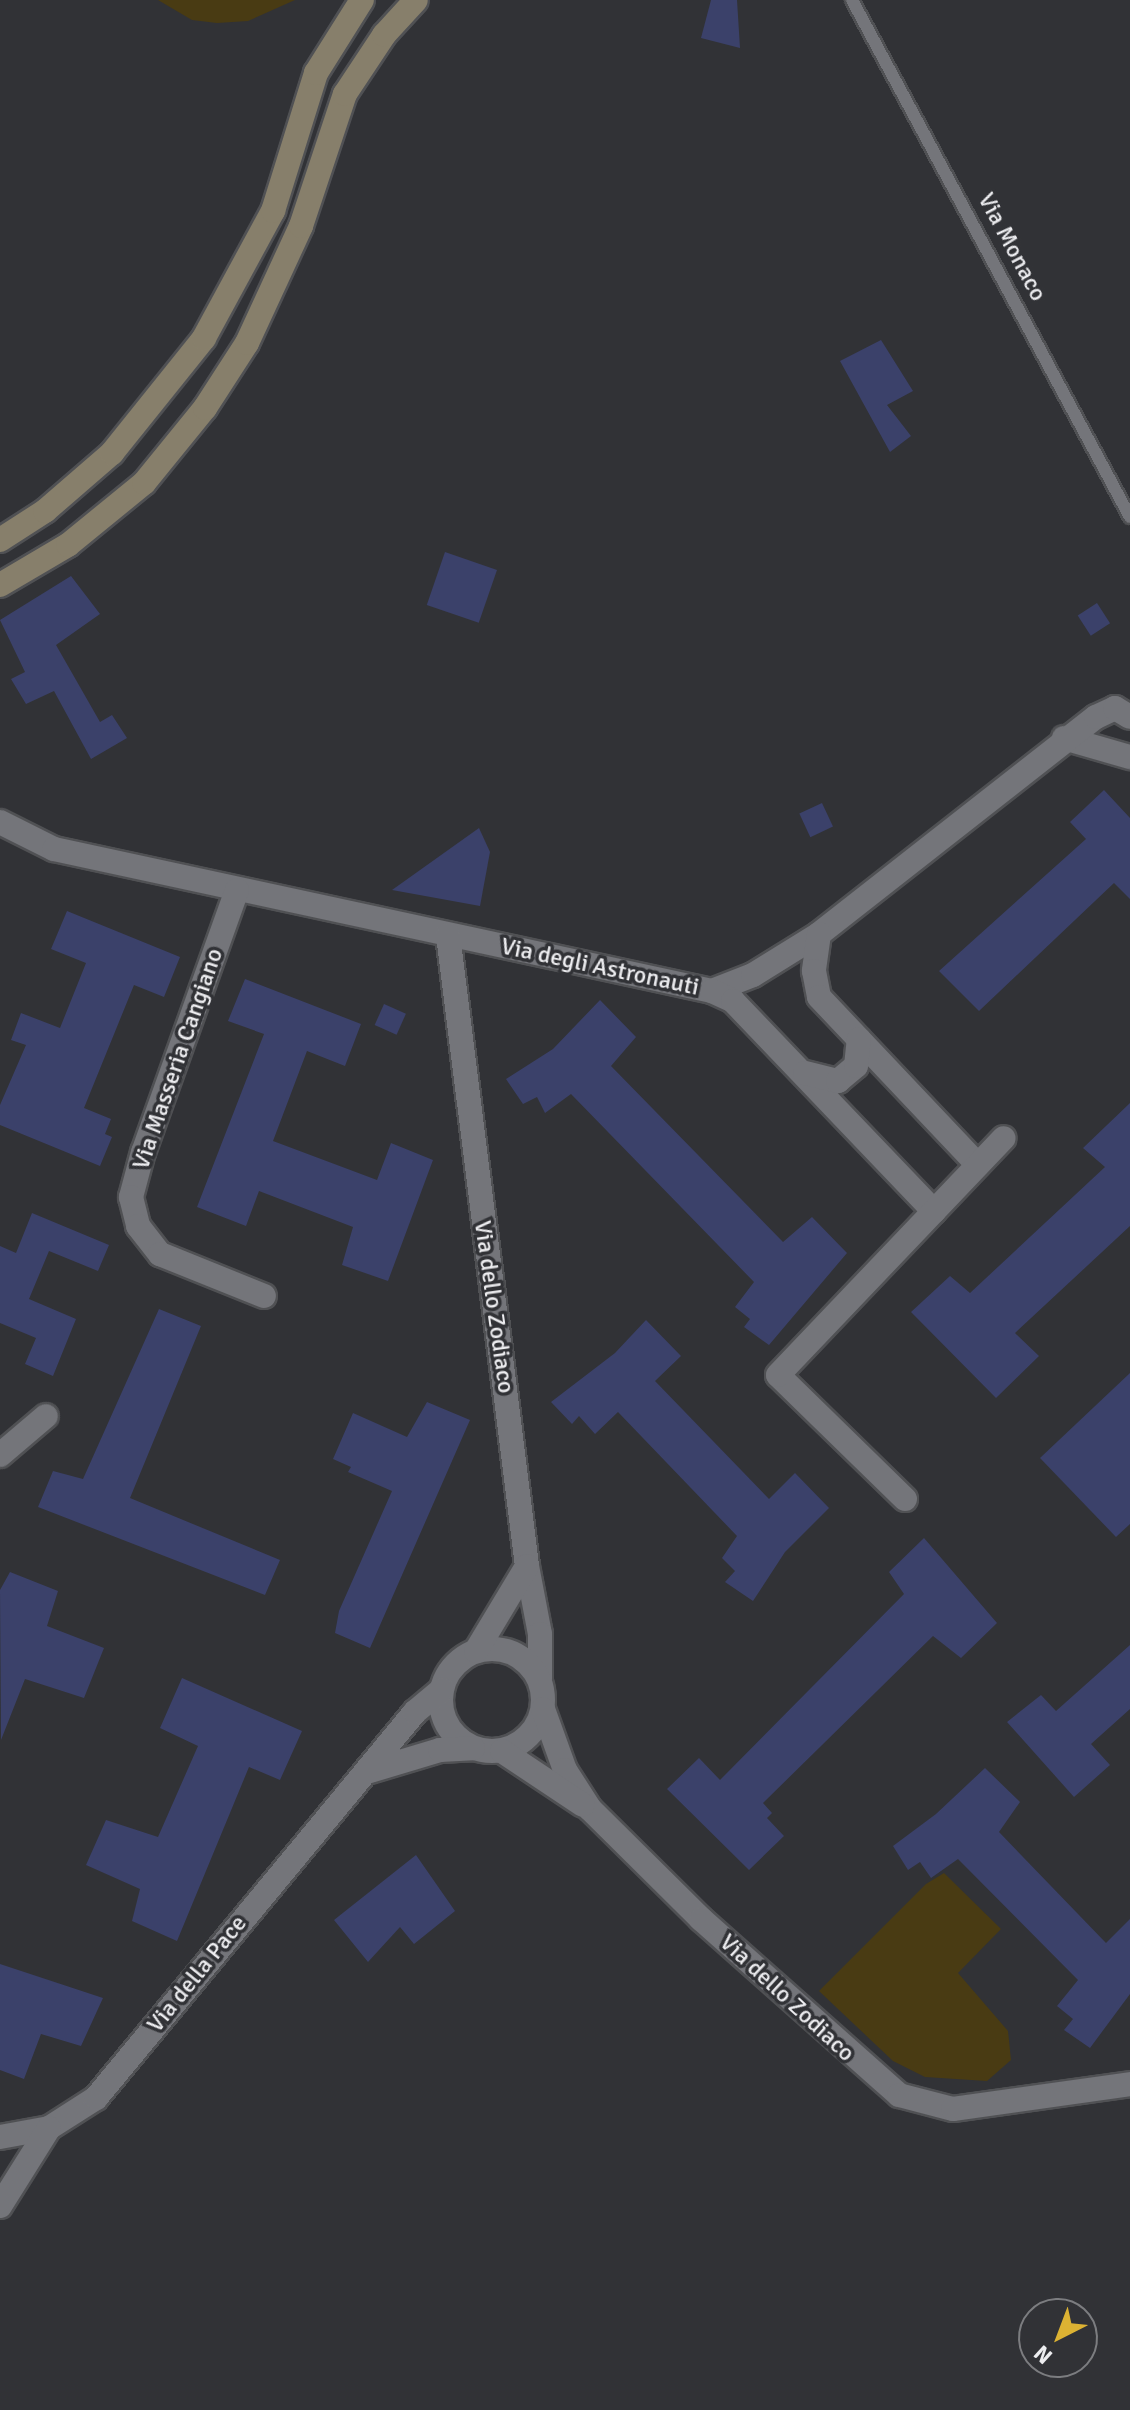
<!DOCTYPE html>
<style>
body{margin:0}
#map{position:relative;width:1130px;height:2410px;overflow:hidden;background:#313236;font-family:Signika,sans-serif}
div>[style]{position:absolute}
.green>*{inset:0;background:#493b13}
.building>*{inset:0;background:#3b416a;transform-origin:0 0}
.roads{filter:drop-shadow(2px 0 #505154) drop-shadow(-2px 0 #505154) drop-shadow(0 2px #505154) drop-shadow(0 -2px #505154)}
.lane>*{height:12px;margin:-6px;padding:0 6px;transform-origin:6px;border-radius:6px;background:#74757a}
.street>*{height:24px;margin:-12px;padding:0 12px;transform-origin:12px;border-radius:12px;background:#74757a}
.street>.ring{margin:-12px;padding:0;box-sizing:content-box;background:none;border:24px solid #74757a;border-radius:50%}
.secondary>*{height:24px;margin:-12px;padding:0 12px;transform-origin:12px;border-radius:12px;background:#877f6b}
span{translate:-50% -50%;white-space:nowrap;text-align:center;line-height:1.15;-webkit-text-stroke:7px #313236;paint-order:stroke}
.street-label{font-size:24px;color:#ededf0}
.north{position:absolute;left:1018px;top:2298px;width:80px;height:80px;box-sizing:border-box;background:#313236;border:2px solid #7c7d80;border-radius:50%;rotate:222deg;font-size:22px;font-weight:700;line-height:32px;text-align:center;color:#ededf0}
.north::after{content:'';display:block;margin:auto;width:28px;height:36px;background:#dcb233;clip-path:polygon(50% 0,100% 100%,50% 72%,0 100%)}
</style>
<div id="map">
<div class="green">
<div style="clip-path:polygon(158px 0,295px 0,248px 21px,217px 23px,192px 20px)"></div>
<div style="clip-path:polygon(944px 1873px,1001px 1929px,958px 1973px,1008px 2031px,1011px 2060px,987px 2081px,925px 2077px,893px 2061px,819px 1991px,926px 1884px)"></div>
</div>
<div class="building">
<div style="clip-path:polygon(711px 0,737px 0,740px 48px,701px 38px)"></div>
<div style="clip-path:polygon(881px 340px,913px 391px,887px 405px,911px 436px,890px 452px,840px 361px)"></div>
<div style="left:445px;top:552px;width:55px;height:56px;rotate:19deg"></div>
<div style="clip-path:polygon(71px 576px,100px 614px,56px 645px,100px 722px,112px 715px,127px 738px,91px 759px,54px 691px,26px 704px,11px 679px,25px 672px,0 620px)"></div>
<div style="left:1097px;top:603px;width:24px;height:23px;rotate:57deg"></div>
<div style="clip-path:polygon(1104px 790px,1130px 818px,1130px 899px,1114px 883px,979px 1011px,939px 971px,1086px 839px,1070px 822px)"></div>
<div style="left:822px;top:803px;width:26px;height:25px;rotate:65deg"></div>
<div style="clip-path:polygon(479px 828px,490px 852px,480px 906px,392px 890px)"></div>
<div style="clip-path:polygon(67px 911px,180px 957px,164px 997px,134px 985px,84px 1108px,111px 1119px,105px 1134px,112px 1137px,100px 1166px,0 1125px,0 1105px,26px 1045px,11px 1040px,21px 1013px,60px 1028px,86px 963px,51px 949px)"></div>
<div style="clip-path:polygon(245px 979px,361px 1024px,345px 1066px,307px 1051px,273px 1141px,377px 1180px,391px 1143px,433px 1160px,388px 1281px,342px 1265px,353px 1227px,259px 1191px,246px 1226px,197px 1207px,264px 1034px,228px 1021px)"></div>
<div style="clip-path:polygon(600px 1000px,636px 1037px,611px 1066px,783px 1242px,812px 1217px,847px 1253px,769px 1345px,744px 1327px,750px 1319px,735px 1307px,754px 1282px,571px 1094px,545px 1113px,537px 1097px,523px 1104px,506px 1079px,553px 1049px)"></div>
<div style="left:384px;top:1004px;width:24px;height:23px;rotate:24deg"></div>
<div style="clip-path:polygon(1130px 1103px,1130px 1226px,1015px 1333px,1039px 1356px,996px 1398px,911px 1312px,950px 1276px,970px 1293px,1105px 1167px,1083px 1148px)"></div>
<div style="clip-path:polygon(32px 1213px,109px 1245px,98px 1271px,49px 1251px,29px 1299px,76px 1319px,53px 1376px,25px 1364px,36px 1338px,0 1323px,0 1246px,16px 1253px)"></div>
<div style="clip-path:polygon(159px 1309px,201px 1326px,130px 1498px,280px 1560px,265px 1595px,38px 1507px,53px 1471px,83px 1479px)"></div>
<div style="clip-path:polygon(646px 1320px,681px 1356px,655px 1381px,769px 1499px,795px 1473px,829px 1508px,785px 1552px,753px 1601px,725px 1582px,735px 1571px,722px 1558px,737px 1536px,618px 1412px,595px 1434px,579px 1416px,572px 1424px,551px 1402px,615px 1353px)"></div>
<div style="clip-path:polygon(1130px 1373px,1130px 1524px,1116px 1537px,1040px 1458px)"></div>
<div style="clip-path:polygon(427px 1402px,470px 1420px,370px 1648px,335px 1633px,339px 1611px,392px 1491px,348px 1472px,351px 1467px,333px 1459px,353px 1413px,407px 1437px)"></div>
<div style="clip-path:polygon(924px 1538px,997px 1623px,961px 1658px,933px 1636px,763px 1803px,772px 1813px,767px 1818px,784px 1836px,749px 1870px,667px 1789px,699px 1758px,720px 1780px,904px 1594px,889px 1572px)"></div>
<div style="clip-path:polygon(10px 1572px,58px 1591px,47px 1626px,104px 1648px,84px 1698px,25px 1679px,1px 1740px,0 1590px)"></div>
<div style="clip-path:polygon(1130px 1645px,1130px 1709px,1091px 1744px,1110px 1765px,1074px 1797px,1007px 1722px,1041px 1695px,1056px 1711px)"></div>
<div style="clip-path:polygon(182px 1678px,302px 1731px,280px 1780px,249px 1767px,177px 1941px,132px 1921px,140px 1889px,86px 1865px,106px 1820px,158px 1837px,198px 1746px,160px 1728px)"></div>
<div style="clip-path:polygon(985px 1768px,1020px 1802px,999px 1832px,1106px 1943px,1130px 1919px,1130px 1994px,1090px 2048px,1064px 2030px,1073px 2019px,1057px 2006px,1078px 1980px,958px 1859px,931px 1878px,920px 1862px,908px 1870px,893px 1846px,936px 1814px)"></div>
<div style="clip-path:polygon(416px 1855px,455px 1911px,414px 1944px,400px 1927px,368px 1962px,334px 1920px)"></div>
<div style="clip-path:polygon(0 1964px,103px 1998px,81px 2046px,41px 2034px,24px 2079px,0 2070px)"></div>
</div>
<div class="roads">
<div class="lane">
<div style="left:852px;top:0;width:587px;rotate:61.73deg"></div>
</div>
<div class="street">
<div style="left:1064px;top:738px;width:69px;rotate:16.1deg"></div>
<div style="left:0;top:822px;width:60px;rotate:26.6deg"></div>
<div style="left:54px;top:849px;width:673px;rotate:12.18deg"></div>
<div style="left:712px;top:991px;width:44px;rotate:-21.3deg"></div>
<div style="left:753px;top:975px;width:78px;rotate:-31.8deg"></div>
<div style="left:819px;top:934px;width:352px;rotate:-38.1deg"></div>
<div style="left:1096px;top:717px;width:21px;rotate:-25deg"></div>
<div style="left:1115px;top:708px;width:17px;rotate:31deg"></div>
<div style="left:237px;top:890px;width:278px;rotate:109.7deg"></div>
<div style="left:143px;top:1152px;width:47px;rotate:104.9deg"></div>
<div style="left:131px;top:1197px;width:30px;rotate:76deg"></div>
<div style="left:138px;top:1226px;width:36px;rotate:52deg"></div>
<div style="left:160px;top:1254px;width:112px;rotate:22deg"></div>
<div style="left:819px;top:934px;width:37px;rotate:98deg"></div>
<div style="left:814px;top:971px;width:26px;rotate:79deg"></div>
<div style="left:819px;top:997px;width:231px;rotate:46.6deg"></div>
<div style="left:448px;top:935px;width:636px;rotate:82.86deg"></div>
<div style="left:527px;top:1566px;width:69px;rotate:79.2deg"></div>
<div style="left:540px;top:1634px;width:45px;rotate:90deg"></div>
<div style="left:712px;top:991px;width:23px;rotate:25deg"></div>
<div style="left:733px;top:1001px;width:291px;rotate:46.3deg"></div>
<div style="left:805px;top:1073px;width:34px;rotate:14deg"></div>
<div style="left:838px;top:1081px;width:23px;rotate:-40deg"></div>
<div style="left:856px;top:1066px;width:27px;rotate:-84deg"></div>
<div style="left:0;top:1455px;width:60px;rotate:-40.3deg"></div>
<div style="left:905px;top:1499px;width:177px;rotate:-135.7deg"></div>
<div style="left:778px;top:1375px;width:327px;rotate:-46.4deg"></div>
<div class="ring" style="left:441px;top:1649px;width:78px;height:78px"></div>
<div style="left:476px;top:1651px;width:99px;rotate:-59deg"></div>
<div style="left:543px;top:1709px;width:65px;rotate:70.2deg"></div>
<div style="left:565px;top:1770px;width:46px;rotate:57.3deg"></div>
<div style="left:590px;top:1809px;width:156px;rotate:44.7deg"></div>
<div style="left:701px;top:1919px;width:265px;rotate:41.6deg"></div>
<div style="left:899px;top:2095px;width:56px;rotate:14.5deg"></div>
<div style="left:953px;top:2109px;width:179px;rotate:-8deg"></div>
<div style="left:502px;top:1751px;width:97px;rotate:33.7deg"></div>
<div style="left:370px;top:1771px;width:73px;rotate:-16.7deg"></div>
<div style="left:440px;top:1750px;width:33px;rotate:-3deg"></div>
<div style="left:0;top:2137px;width:50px;rotate:-10.4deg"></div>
<div style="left:49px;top:2128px;width:56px;rotate:-32.6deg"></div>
<div style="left:96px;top:2098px;width:501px;rotate:-50.43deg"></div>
<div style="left:415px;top:1712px;width:35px;rotate:-40deg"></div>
<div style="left:0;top:2206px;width:92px;rotate:-57.9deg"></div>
</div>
<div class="secondary">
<div style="left:0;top:540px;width:54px;rotate:-32.8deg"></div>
<div style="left:45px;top:511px;width:89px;rotate:-40.9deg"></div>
<div style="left:112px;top:453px;width:147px;rotate:-51.3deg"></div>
<div style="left:204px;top:338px;width:145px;rotate:-61.5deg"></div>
<div style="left:273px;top:211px;width:145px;rotate:-72.7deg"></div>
<div style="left:316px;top:73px;width:86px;rotate:-57.8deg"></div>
<div style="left:0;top:585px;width:79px;rotate:-30.5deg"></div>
<div style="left:68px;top:545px;width:98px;rotate:-39.2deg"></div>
<div style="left:144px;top:483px;width:97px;rotate:-50.9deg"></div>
<div style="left:205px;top:408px;width:77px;rotate:-57.1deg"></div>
<div style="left:247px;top:343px;width:129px;rotate:-65.2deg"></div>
<div style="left:301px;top:226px;width:139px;rotate:-71.6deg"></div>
<div style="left:345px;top:94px;width:71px;rotate:-56.5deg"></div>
<div style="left:384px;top:35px;width:47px;rotate:-47.6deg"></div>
</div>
</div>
<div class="street-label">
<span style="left:1012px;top:247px;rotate:62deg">Via Monaco</span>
<span style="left:600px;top:967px;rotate:12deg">Via degli Astronauti</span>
<span style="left:178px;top:1059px;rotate:-71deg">Via Masseria Cangiano</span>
<span style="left:494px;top:1307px;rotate:82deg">Via dello Zodiaco</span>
<span style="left:197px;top:1974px;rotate:-51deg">Via della Pace</span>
<span style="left:787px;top:1998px;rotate:43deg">Via dello Zodiaco</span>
</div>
<div class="north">N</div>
</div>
